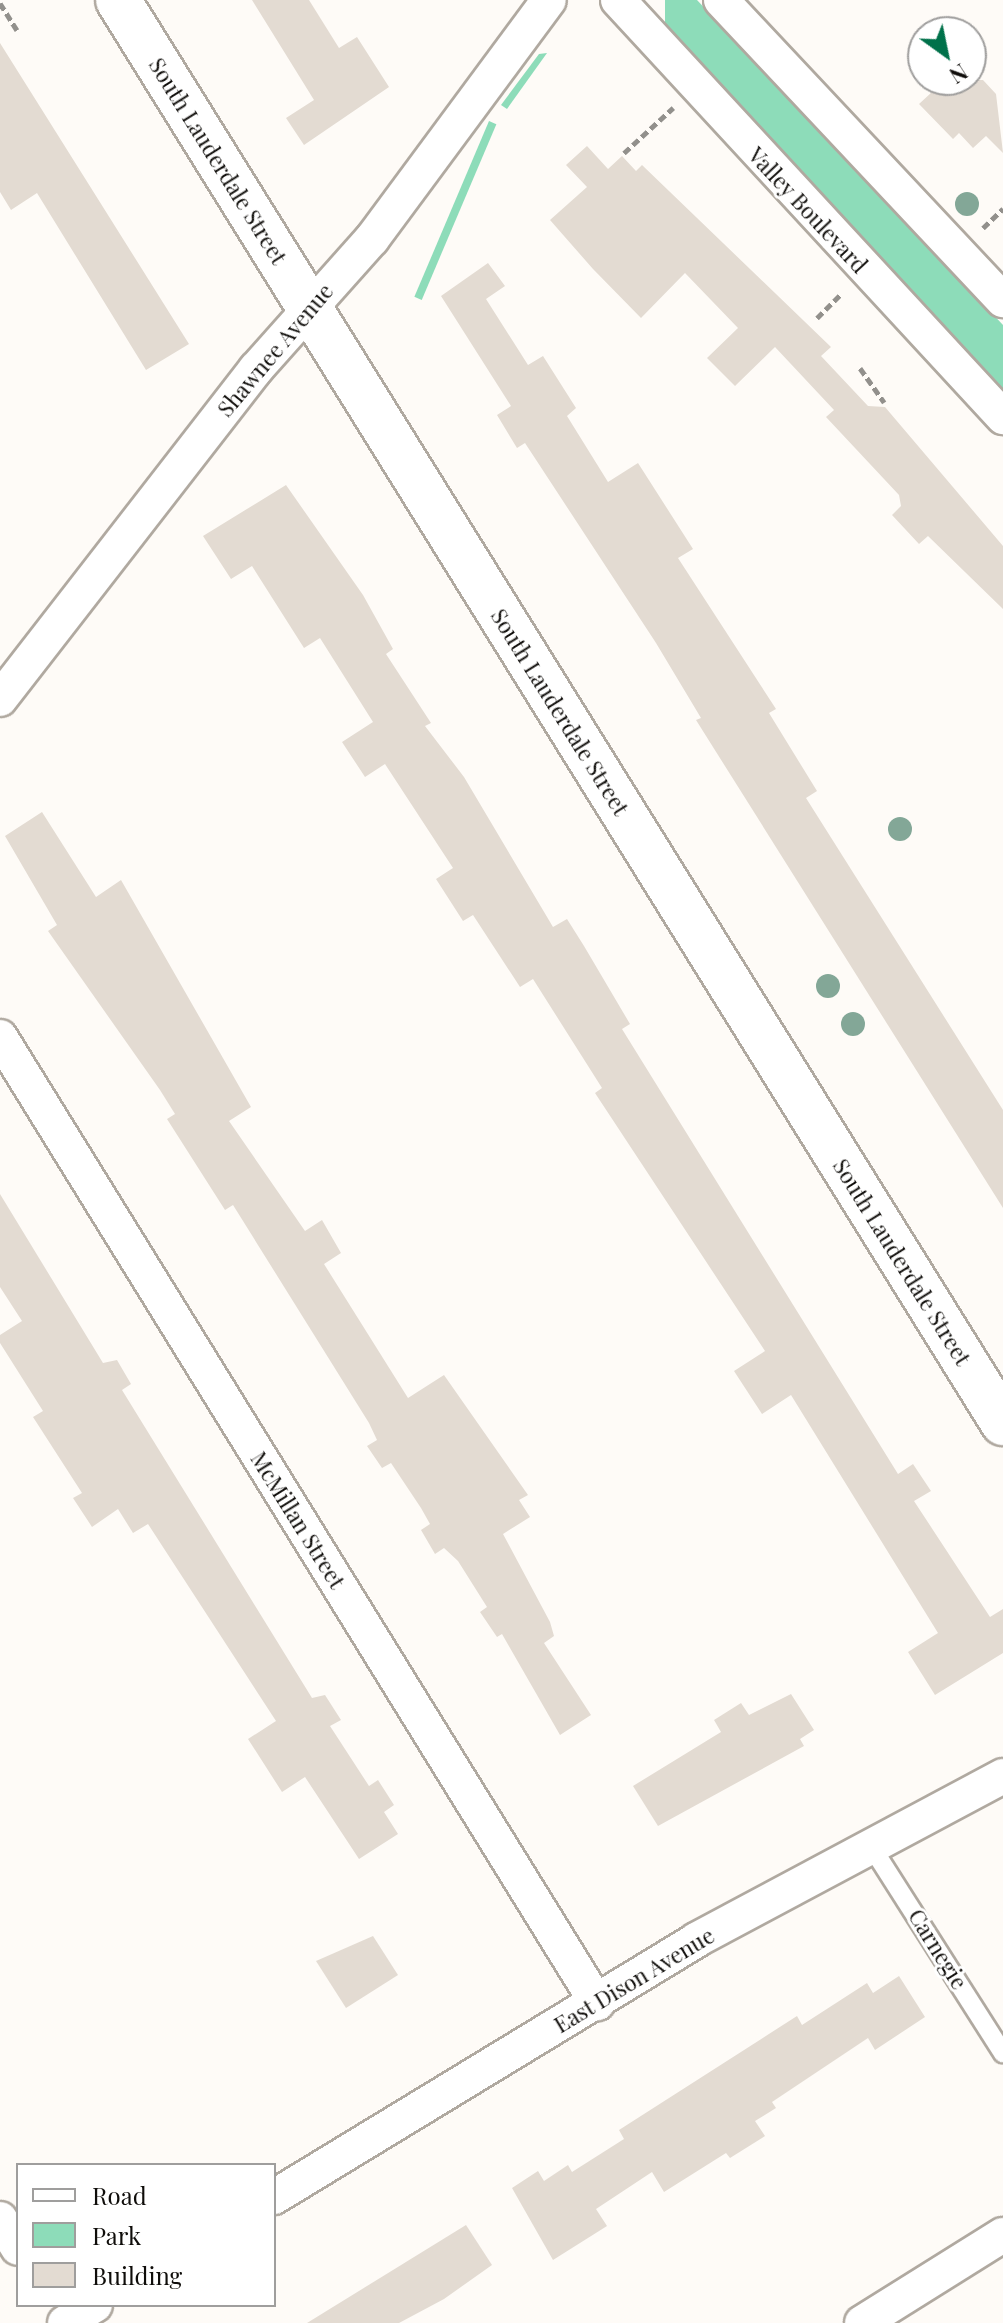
<!DOCTYPE html>
<style>
body{margin:0}
#map{position:relative;width:1003px;height:2323px;overflow:hidden;background:#fefbf7;font-family:"Playfair Display",serif}
div>[style]{position:absolute}
.green>*{inset:0;background:#8ddcb9;transform-origin:0 0}
.building>*{inset:0;background:#e3dbd2}
.path>*{height:5px;margin-top:-2.5px;transform-origin:0;background:repeating-linear-gradient(90deg,#92908c 0 8px,transparent 0 12px)}
.roads{filter:drop-shadow(2px 0 #b0a9a0) drop-shadow(-2px 0 #b0a9a0) drop-shadow(0 2px #b0a9a0) drop-shadow(0 -2px #b0a9a0)}
.service>*{height:18px;margin:-9px;padding:0 9px;transform-origin:9px;border-radius:9px;background:#fff}
.minor>*{height:34px;margin:-17px;padding:0 17px;transform-origin:17px;border-radius:17px;background:#fff}
.tertiary>*{height:44px;margin:-22px;padding:0 22px;transform-origin:22px;border-radius:22px;background:#fff}
.trees>*{width:24px;height:24px;margin:-12px;border-radius:50%;background:#83a797}
span{translate:-50% -50%;white-space:nowrap;text-align:center;line-height:1.15;-webkit-text-stroke:6px #fff;paint-order:stroke}
.street-label{font-size:22px;color:#0f0d0a}
.legend{position:absolute;left:16px;top:2163px;width:260px;height:144px;box-sizing:border-box;background:#fff;border:2px solid #9f9e9d;margin:0;padding:10px 14px;list-style:none;font-size:24px;color:#0f0d0a}
.legend li{display:flex;align-items:center;gap:16px;height:40px}
.legend b{width:40px;border:2px solid #9f9e9d}
.north{position:absolute;left:907px;top:16px;width:80px;height:80px;box-sizing:border-box;background:#fff;border:2px solid #9f9e9d;border-radius:50%;rotate:147deg;font-size:22px;font-weight:700;line-height:32px;text-align:center;color:#0f0d0a}
.north::after{content:'';display:block;margin:auto;width:28px;height:36px;background:#00714a;clip-path:polygon(50% 0,100% 100%,50% 72%,0 100%)}
</style>
<div id="map">
<div class="green">
<div style="clip-path:polygon(665px 0,697px 0,1003px 325px,1003px 392px,665px 29px)"></div>
<div style="clip-path:polygon(547px 53px,507px 109px,501px 105px,539px 54px)"></div>
<div style="left:489px;top:121px;width:8px;height:191px;rotate:23deg"></div>
</div>
<div class="building">
<div style="clip-path:polygon(252px 0,309px 0,339px 48px,357px 37px,389px 87px,304px 145px,286px 118px,314px 100px)"></div>
<div style="clip-path:polygon(0 43px,189px 344px,146px 370px,37px 193px,11px 210px,0 192px)"></div>
<div style="clip-path:polygon(945px 80px,983px 80px,996px 94px,1003px 153px,986px 136px,973px 148px,959px 133px,953px 139px,919px 104px)"></div>
<div style="clip-path:polygon(587px 146px,608px 169px,622px 156px,636px 171px,642px 165px,831px 347px,821px 356px,868px 406px,885px 407px,1003px 546px,1003px 609px,928px 536px,919px 544px,892px 515px,901px 506px,899px 495px,826px 417px,834px 410px,775px 347px,735px 386px,707px 358px,738px 328px,685px 273px,641px 318px,593px 269px,550px 220px,587px 187px,566px 165px)"></div>
<div style="clip-path:polygon(488px 263px,505px 286px,486px 299px,528px 365px,543px 356px,576px 408px,567px 416px,608px 482px,638px 463px,693px 549px,678px 558px,776px 709px,769px 713px,817px 791px,806px 798px,1003px 1110px,1003px 1208px,696px 720px,701px 718px,656px 643px,525px 443px,517px 448px,497px 415px,511px 406px,441px 296px)"></div>
<div style="clip-path:polygon(286px 485px,363px 595px,393px 649px,386px 654px,431px 723px,425px 726px,464px 777px,553px 927px,567px 919px,584px 946px,630px 1024px,622px 1029px,898px 1474px,913px 1464px,931px 1491px,914px 1501px,990px 1617px,1003px 1609px,1003px 1653px,935px 1695px,908px 1652px,938px 1633px,791px 1395px,762px 1414px,734px 1371px,765px 1351px,595px 1093px,602px 1088px,533px 979px,520px 987px,473px 915px,463px 921px,436px 879px,453px 868px,385px 764px,365px 777px,342px 742px,373px 722px,320px 638px,304px 648px,252px 566px,231px 579px,203px 536px)"></div>
<div style="clip-path:polygon(42px 812px,96px 897px,121px 880px,251px 1107px,229px 1121px,305px 1231px,322px 1220px,341px 1253px,324px 1264px,408px 1398px,444px 1375px,528px 1495px,519px 1500px,530px 1517px,503px 1534px,550px 1622px,554px 1636px,544px 1643px,591px 1715px,560px 1735px,502px 1634px,497px 1637px,480px 1612px,487px 1607px,458px 1561px,444px 1548px,435px 1554px,421px 1530px,430px 1524px,421px 1508px,391px 1463px,382px 1468px,367px 1446px,377px 1440px,369px 1423px,233px 1205px,225px 1210px,167px 1119px,175px 1114px,160px 1090px,48px 931px,57px 925px,5px 836px)"></div>
<div style="clip-path:polygon(0 1194px,103px 1363px,117px 1360px,131px 1384px,122px 1390px,312px 1698px,325px 1695px,341px 1720px,330px 1726px,369px 1786px,378px 1780px,394px 1805px,384px 1812px,398px 1834px,359px 1859px,305px 1777px,282px 1792px,248px 1739px,276px 1721px,148px 1524px,133px 1533px,118px 1509px,92px 1527px,73px 1498px,82px 1493px,33px 1417px,43px 1411px,0 1343px,0 1335px,22px 1321px,0 1287px)"></div>
<div style="clip-path:polygon(791px 1694px,814px 1730px,800px 1739px,804px 1746px,658px 1826px,633px 1786px,721px 1732px,714px 1720px,741px 1703px,749px 1715px)"></div>
<div style="clip-path:polygon(373px 1936px,398px 1975px,346px 2008px,316px 1961px)"></div>
<div style="clip-path:polygon(899px 1976px,925px 2017px,875px 2050px,868px 2038px,772px 2102px,776px 2108px,755px 2121px,765px 2136px,730px 2158px,726px 2153px,664px 2192px,652px 2172px,596px 2209px,607px 2226px,553px 2260px,512px 2188px,538px 2171px,544px 2181px,568px 2165px,572px 2172px,624px 2139px,619px 2130px,797px 2016px,802px 2025px,867px 1983px,873px 1993px)"></div>
<div style="clip-path:polygon(466px 2225px,492px 2265px,444px 2299px,399px 2323px,307px 2323px)"></div>
</div>
<div class="path">
<div style="left:0;top:3px;width:32px;rotate:58deg"></div>
<div style="left:624px;top:153px;width:67px;rotate:-42.6deg"></div>
<div style="left:983px;top:228px;width:28px;rotate:-44deg"></div>
<div style="left:817px;top:318px;width:35px;rotate:-45deg"></div>
<div style="left:860px;top:368px;width:42px;rotate:54.8deg"></div>
</div>
<div class="roads">
<div class="service">
<div style="left:871px;top:1846px;width:246px;rotate:57.5deg"></div>
</div>
<div class="minor">
<div style="left:618px;top:0;width:568px;rotate:47.28deg"></div>
<div style="left:721px;top:0;width:412px;rotate:46.8deg"></div>
<div style="left:0;top:699px;width:418px;rotate:-52.2deg"></div>
<div style="left:256px;top:369px;width:174px;rotate:-48.3deg"></div>
<div style="left:372px;top:239px;width:297px;rotate:-53.5deg"></div>
<div style="left:0;top:1037px;width:1136px;rotate:58.28deg"></div>
<div style="left:274px;top:2197px;width:494px;rotate:-31.3deg"></div>
<div style="left:696px;top:1940px;width:348px;rotate:-28.1deg"></div>
<div style="left:0;top:2219px;width:34px;rotate:58deg"></div>
<div style="left:65px;top:2323px;width:35px;rotate:-31deg"></div>
<div style="left:862px;top:2323px;width:166px;rotate:-32deg"></div>
</div>
<div class="tertiary">
<div style="left:118px;top:0;width:1676px;rotate:58.12deg"></div>
</div>
</div>
<div class="trees">
<div style="left:967px;top:204px"></div>
<div style="left:900px;top:829px"></div>
<div style="left:828px;top:986px"></div>
<div style="left:853px;top:1024px"></div>
</div>
<div class="street-label">
<span style="left:218px;top:161px;rotate:58deg">South Lauderdale Street</span>
<span style="left:808px;top:210px;rotate:47deg">Valley Boulevard</span>
<span style="left:275px;top:350px;rotate:-50deg">Shawnee Avenue</span>
<span style="left:560px;top:712px;rotate:58deg">South Lauderdale Street</span>
<span style="left:902px;top:1262px;rotate:58deg">South Lauderdale Street</span>
<span style="left:298px;top:1520px;rotate:58deg">McMillan Street</span>
<span style="left:938px;top:1949px;rotate:58deg">Carnegie</span>
<span style="left:634px;top:1980px;rotate:-31deg">East Dison Avenue</span>
</div>
<ul class="legend">
<li><b style="height:10px;background:#fff"></b>Road</li>
<li><b style="height:22px;background:#8ddcb9"></b>Park</li>
<li><b style="height:22px;background:#e3dbd2"></b>Building</li>
</ul>
<div class="north">N</div>
</div>
